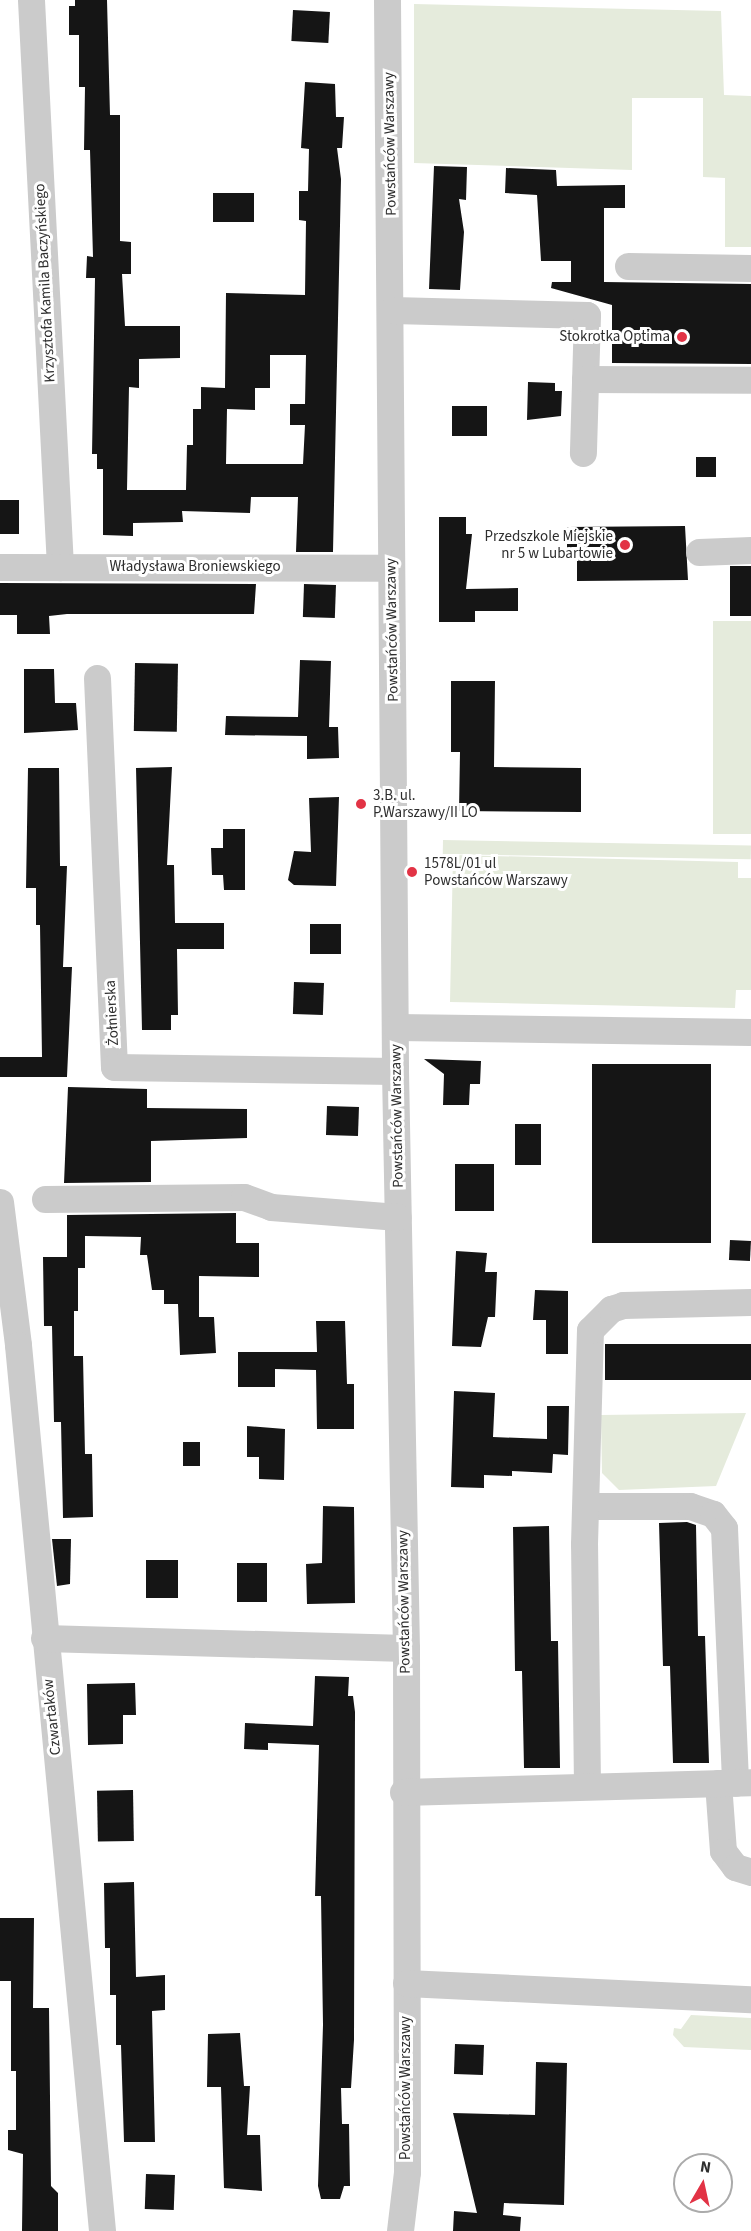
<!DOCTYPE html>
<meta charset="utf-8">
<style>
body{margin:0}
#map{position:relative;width:751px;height:2231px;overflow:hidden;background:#fff;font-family:"Source Sans 3",sans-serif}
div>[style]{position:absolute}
.green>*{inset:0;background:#e5ebdc;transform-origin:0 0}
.building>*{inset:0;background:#151515;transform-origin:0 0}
.minor>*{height:27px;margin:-13.5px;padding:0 13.5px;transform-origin:13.5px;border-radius:13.5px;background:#cbcbcb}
.dots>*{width:16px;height:16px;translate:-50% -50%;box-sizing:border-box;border:3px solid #fff;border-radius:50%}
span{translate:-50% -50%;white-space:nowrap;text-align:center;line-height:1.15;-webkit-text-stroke:6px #fff;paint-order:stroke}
.street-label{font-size:15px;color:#2e2e2e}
.poi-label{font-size:15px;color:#2e2e2e}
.right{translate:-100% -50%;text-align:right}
.left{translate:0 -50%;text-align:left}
.north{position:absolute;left:673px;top:2153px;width:60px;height:60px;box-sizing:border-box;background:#fff;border:2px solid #ababab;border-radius:50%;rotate:9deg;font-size:16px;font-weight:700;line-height:24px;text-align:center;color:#2e2e2e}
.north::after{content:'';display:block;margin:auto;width:21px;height:27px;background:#e23345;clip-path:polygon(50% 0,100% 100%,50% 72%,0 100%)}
</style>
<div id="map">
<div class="green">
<div style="clip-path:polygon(414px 4px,721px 11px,724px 95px,751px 96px,751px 247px,725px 247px,725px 178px,703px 177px,703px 98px,632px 98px,632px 170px,414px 163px)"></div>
<div style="left:713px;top:621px;width:38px;height:213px"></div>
<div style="left:443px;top:840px;width:308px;height:14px;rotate:1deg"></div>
<div style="clip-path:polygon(453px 855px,738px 862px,738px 878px,751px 878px,751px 990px,736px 990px,735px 1008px,450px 1002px)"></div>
<div style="clip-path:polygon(746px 1413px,716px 1486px,619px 1490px,602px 1473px,601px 1415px)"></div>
<div style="clip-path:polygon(691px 2015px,751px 2018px,751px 2050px,684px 2047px,673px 2035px,674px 2028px,681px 2029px)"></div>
</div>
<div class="building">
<div style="clip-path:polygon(evenodd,75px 0,107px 0,110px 115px,120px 115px,120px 241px,131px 242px,131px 274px,122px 274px,125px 326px,180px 326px,180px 358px,139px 359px,139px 388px,129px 387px,127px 490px,186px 490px,187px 445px,193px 445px,193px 409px,201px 409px,201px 387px,225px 388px,226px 293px,305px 295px,306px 221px,299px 220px,299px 191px,308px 191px,309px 149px,301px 148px,305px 82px,335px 84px,336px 117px,344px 117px,342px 148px,337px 148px,341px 179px,333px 552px,296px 552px,298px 497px,251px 497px,250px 513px,182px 511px,183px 522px,133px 523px,133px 536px,103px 535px,103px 469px,97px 469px,97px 454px,92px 454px,95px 278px,86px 278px,87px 256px,93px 257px,90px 150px,84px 150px,85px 87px,79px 87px,79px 35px,69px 35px,69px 6px,75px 6px,75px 0,270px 355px,306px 355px,305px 404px,290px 404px,290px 425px,305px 425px,303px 464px,226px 464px,227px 409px,255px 410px,255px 388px,270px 388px,270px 355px)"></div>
<div style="left:293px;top:10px;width:37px;height:31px;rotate:3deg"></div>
<div style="clip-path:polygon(434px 166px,467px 167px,466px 200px,459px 199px,464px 232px,460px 290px,429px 289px)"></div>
<div style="clip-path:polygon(506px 168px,556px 170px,557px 186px,625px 185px,625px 208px,604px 208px,604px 282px,751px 284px,751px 364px,612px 363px,612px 305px,551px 288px,552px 282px,571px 282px,571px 261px,541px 261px,537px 195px,505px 193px)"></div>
<div style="left:213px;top:193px;width:41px;height:29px"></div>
<div style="clip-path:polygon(528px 382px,555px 383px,555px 391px,562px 391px,561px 416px,527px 420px)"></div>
<div style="left:452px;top:406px;width:35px;height:30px"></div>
<div style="left:696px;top:457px;width:20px;height:20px"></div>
<div style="left:19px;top:500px;width:34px;height:19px;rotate:90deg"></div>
<div style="clip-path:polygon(439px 517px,466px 517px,466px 534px,472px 534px,466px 589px,518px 588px,518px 611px,475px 611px,475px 622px,439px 622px)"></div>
<div style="clip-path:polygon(685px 526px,688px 580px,577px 581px,577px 549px,567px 549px,567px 527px)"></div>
<div style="left:751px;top:566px;width:50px;height:21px;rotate:90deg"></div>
<div style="clip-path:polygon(0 583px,256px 584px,254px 614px,67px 614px,49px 616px,50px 634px,17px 634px,17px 615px,0 615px)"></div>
<div style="left:304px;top:584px;width:32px;height:33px;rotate:2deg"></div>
<div style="clip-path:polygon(300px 660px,331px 661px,329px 727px,338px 727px,339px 758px,307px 759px,307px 736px,225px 735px,226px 716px,298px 717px)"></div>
<div style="left:135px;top:663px;width:43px;height:68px;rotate:1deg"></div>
<div style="clip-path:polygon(24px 669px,54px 669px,55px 703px,76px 703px,78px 730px,24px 733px)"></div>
<div style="clip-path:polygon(451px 681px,495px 681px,494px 767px,581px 768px,581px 812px,459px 811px,460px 752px,451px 752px)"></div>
<div style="clip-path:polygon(172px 767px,167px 865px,174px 865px,175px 923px,224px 923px,224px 949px,177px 949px,178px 1015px,171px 1015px,171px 1030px,142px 1030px,136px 768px)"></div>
<div style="clip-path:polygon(28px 768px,59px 768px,60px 866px,67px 866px,63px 967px,72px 967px,67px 1077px,0 1077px,0 1057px,42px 1057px,40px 925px,36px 925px,36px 888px,26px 888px)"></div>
<div style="clip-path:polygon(339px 797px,336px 886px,294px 885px,288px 880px,294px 851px,311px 852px,309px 798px)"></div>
<div style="clip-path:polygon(223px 829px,245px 829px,245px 890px,224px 890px,223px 875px,212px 875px,211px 848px,223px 848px)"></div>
<div style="left:310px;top:924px;width:31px;height:30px"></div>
<div style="left:294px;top:982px;width:30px;height:32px;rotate:2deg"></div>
<div style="clip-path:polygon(424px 1059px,481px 1061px,480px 1084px,470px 1084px,469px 1105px,443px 1105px,444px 1074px)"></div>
<div style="left:592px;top:1064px;width:119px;height:179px"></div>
<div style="clip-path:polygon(68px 1087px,147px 1089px,147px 1108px,247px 1109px,247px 1138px,151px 1141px,151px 1182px,64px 1183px)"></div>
<div style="left:327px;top:1106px;width:32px;height:29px;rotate:2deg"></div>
<div style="left:515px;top:1124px;width:26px;height:41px"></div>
<div style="left:455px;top:1164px;width:39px;height:47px"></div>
<div style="clip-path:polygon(236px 1213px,236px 1243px,259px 1243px,259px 1277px,199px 1276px,199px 1317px,214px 1317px,216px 1353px,180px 1355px,178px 1304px,164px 1304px,164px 1290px,152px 1290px,147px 1255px,140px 1255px,141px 1237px,85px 1236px,85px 1268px,78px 1268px,78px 1311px,74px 1311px,74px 1356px,83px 1356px,85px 1454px,92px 1454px,93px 1517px,63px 1518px,61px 1422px,54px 1422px,52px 1326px,44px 1326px,43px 1257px,67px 1257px,67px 1215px)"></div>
<div style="left:730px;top:1240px;width:21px;height:20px;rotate:3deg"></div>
<div style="clip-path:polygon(456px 1251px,487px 1253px,485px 1272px,497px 1272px,495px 1317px,488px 1317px,481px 1347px,452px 1346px)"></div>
<div style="clip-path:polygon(535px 1290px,568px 1291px,568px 1354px,546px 1354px,546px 1320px,533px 1320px)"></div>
<div style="clip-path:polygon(316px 1321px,345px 1321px,347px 1384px,354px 1384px,354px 1429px,317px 1429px,316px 1370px,275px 1369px,275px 1387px,238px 1387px,238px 1352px,317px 1352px)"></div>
<div style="left:751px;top:1344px;width:36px;height:146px;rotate:90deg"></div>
<div style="clip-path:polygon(454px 1391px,495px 1393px,493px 1437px,547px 1439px,547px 1406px,569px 1406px,568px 1455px,553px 1454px,552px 1473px,512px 1471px,512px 1476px,484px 1475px,484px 1488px,451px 1487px)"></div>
<div style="clip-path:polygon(247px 1426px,285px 1429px,284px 1480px,259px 1479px,259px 1457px,247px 1457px)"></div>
<div style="left:183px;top:1442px;width:17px;height:24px"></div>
<div style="clip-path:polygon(323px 1506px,354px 1507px,355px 1603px,307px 1604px,306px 1564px,322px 1563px)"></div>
<div style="clip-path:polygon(687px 1522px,696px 1525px,698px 1636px,705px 1636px,709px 1763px,673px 1763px,670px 1666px,663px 1666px,659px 1523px)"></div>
<div style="clip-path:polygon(549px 1526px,551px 1641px,558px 1641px,560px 1768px,524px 1768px,522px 1671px,515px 1671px,513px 1527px)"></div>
<div style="clip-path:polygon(52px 1539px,71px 1539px,70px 1584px,57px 1586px)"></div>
<div style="left:146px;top:1560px;width:32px;height:38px"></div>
<div style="left:237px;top:1563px;width:30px;height:39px"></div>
<div style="clip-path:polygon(315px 1676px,349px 1677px,348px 1696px,353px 1696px,355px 1712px,354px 2040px,351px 2088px,341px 2088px,342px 2124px,349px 2124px,350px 2186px,344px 2186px,340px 2199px,321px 2199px,318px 2186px,323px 2025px,321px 1896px,315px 1896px,319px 1745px,268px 1743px,268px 1750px,244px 1749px,245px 1723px,313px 1726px)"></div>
<div style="clip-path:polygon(135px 1683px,136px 1715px,123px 1715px,123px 1744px,88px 1745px,87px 1684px)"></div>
<div style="left:133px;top:1790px;width:51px;height:36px;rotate:89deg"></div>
<div style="clip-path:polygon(134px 1882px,136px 1977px,165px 1975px,165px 2010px,152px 2011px,155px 2142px,124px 2142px,121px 2045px,116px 2045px,116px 1995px,110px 1995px,110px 1948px,105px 1948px,104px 1883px)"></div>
<div style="clip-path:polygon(0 1918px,34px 1918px,33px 2008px,49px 2008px,51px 2186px,58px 2193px,58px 2231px,22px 2231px,23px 2154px,8px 2150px,8px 2130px,16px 2130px,16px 2071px,11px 2071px,11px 1981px,0 1981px)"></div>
<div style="clip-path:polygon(240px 2033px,244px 2086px,250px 2086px,247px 2135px,260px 2135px,262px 2191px,224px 2188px,221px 2087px,207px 2087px,208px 2034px)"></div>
<div style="left:455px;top:2044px;width:29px;height:30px;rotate:2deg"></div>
<div style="clip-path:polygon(536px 2062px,567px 2063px,564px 2205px,504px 2203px,503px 2215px,521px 2217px,520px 2231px,453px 2231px,454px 2211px,477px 2213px,453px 2113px,535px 2115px)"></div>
<div style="left:146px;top:2174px;width:29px;height:35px;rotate:2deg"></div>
</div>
<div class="minor">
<div style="left:31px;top:0;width:568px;rotate:87.07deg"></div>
<div style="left:387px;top:0;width:1071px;rotate:89.57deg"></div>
<div style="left:395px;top:1071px;width:577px;rotate:88.91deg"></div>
<div style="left:406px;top:1648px;width:524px;rotate:89.89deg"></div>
<div style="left:407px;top:2172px;width:59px;rotate:96.8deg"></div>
<div style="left:628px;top:266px;width:123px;rotate:0.9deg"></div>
<div style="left:392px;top:310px;width:195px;rotate:1.5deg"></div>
<div style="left:587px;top:315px;width:138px;rotate:91.7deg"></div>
<div style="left:585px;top:379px;width:166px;rotate:0.3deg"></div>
<div style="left:699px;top:552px;width:52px;rotate:-2.2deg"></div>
<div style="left:0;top:567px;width:390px;rotate:0.1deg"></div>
<div style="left:97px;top:678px;width:389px;rotate:87.5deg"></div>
<div style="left:114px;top:1067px;width:281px;rotate:0.8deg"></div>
<div style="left:396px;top:1027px;width:355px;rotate:0.8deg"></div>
<div style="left:45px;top:1199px;width:199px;rotate:-0.6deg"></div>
<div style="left:244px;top:1197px;width:29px;rotate:20deg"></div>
<div style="left:271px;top:1207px;width:127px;rotate:4.5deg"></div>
<div style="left:0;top:1202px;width:144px;rotate:82.8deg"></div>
<div style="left:18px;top:1345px;width:890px;rotate:84.58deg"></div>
<div style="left:588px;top:1506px;width:102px"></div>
<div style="left:690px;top:1506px;width:24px;rotate:19deg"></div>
<div style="left:713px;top:1514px;width:18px;rotate:52deg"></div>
<div style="left:724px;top:1528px;width:255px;rotate:87.5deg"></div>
<div style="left:44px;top:1638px;width:362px;rotate:1.6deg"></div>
<div style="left:718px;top:1783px;width:68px;rotate:85.8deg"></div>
<div style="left:723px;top:1851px;width:20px;rotate:53deg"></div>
<div style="left:735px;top:1867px;width:17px;rotate:17deg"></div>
<div style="left:587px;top:1786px;width:242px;rotate:-90.7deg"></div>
<div style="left:584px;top:1544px;width:214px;rotate:-88.4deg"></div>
<div style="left:590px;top:1330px;width:30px;rotate:-45deg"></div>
<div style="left:611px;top:1309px;width:13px;rotate:-18deg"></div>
<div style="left:623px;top:1305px;width:128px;rotate:-1.3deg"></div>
<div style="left:403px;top:1792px;width:348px;rotate:-1.6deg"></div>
<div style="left:406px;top:1983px;width:345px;rotate:2.7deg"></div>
</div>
<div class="dots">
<div style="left:682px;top:337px;background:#e23345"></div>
<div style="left:625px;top:545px;background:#e23345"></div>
<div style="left:361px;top:804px;background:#e23345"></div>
<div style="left:412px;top:872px;background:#e23345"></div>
</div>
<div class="street-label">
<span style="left:390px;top:144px;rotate:-91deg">Powstańców Warszawy</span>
<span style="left:45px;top:283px;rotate:-93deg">Krzysztofa Kamila Baczyńskiego</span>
<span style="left:195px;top:567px">Władysława Broniewskiego</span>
<span style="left:392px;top:630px;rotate:-91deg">Powstańców Warszawy</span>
<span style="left:112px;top:1013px;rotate:-93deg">Żołnierska</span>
<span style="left:397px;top:1116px;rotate:-91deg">Powstańców Warszawy</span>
<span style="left:404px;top:1602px;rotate:-91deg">Powstańców Warszawy</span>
<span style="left:52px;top:1717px;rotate:-96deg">Czwartaków</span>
<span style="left:406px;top:2088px;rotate:-90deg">Powstańców Warszawy</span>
</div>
<div class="poi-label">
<span class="right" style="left:670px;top:337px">Stokrotka Optima</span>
<span class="right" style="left:613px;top:545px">Przedszkole Miejskie<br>nr 5 w Lubartowie</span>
<span class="left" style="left:373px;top:804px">3.B. ul.<br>P.Warszawy/II LO</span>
<span class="left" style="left:424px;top:872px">1578L/01 ul<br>Powstańców Warszawy</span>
</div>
<div class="north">N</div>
</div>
